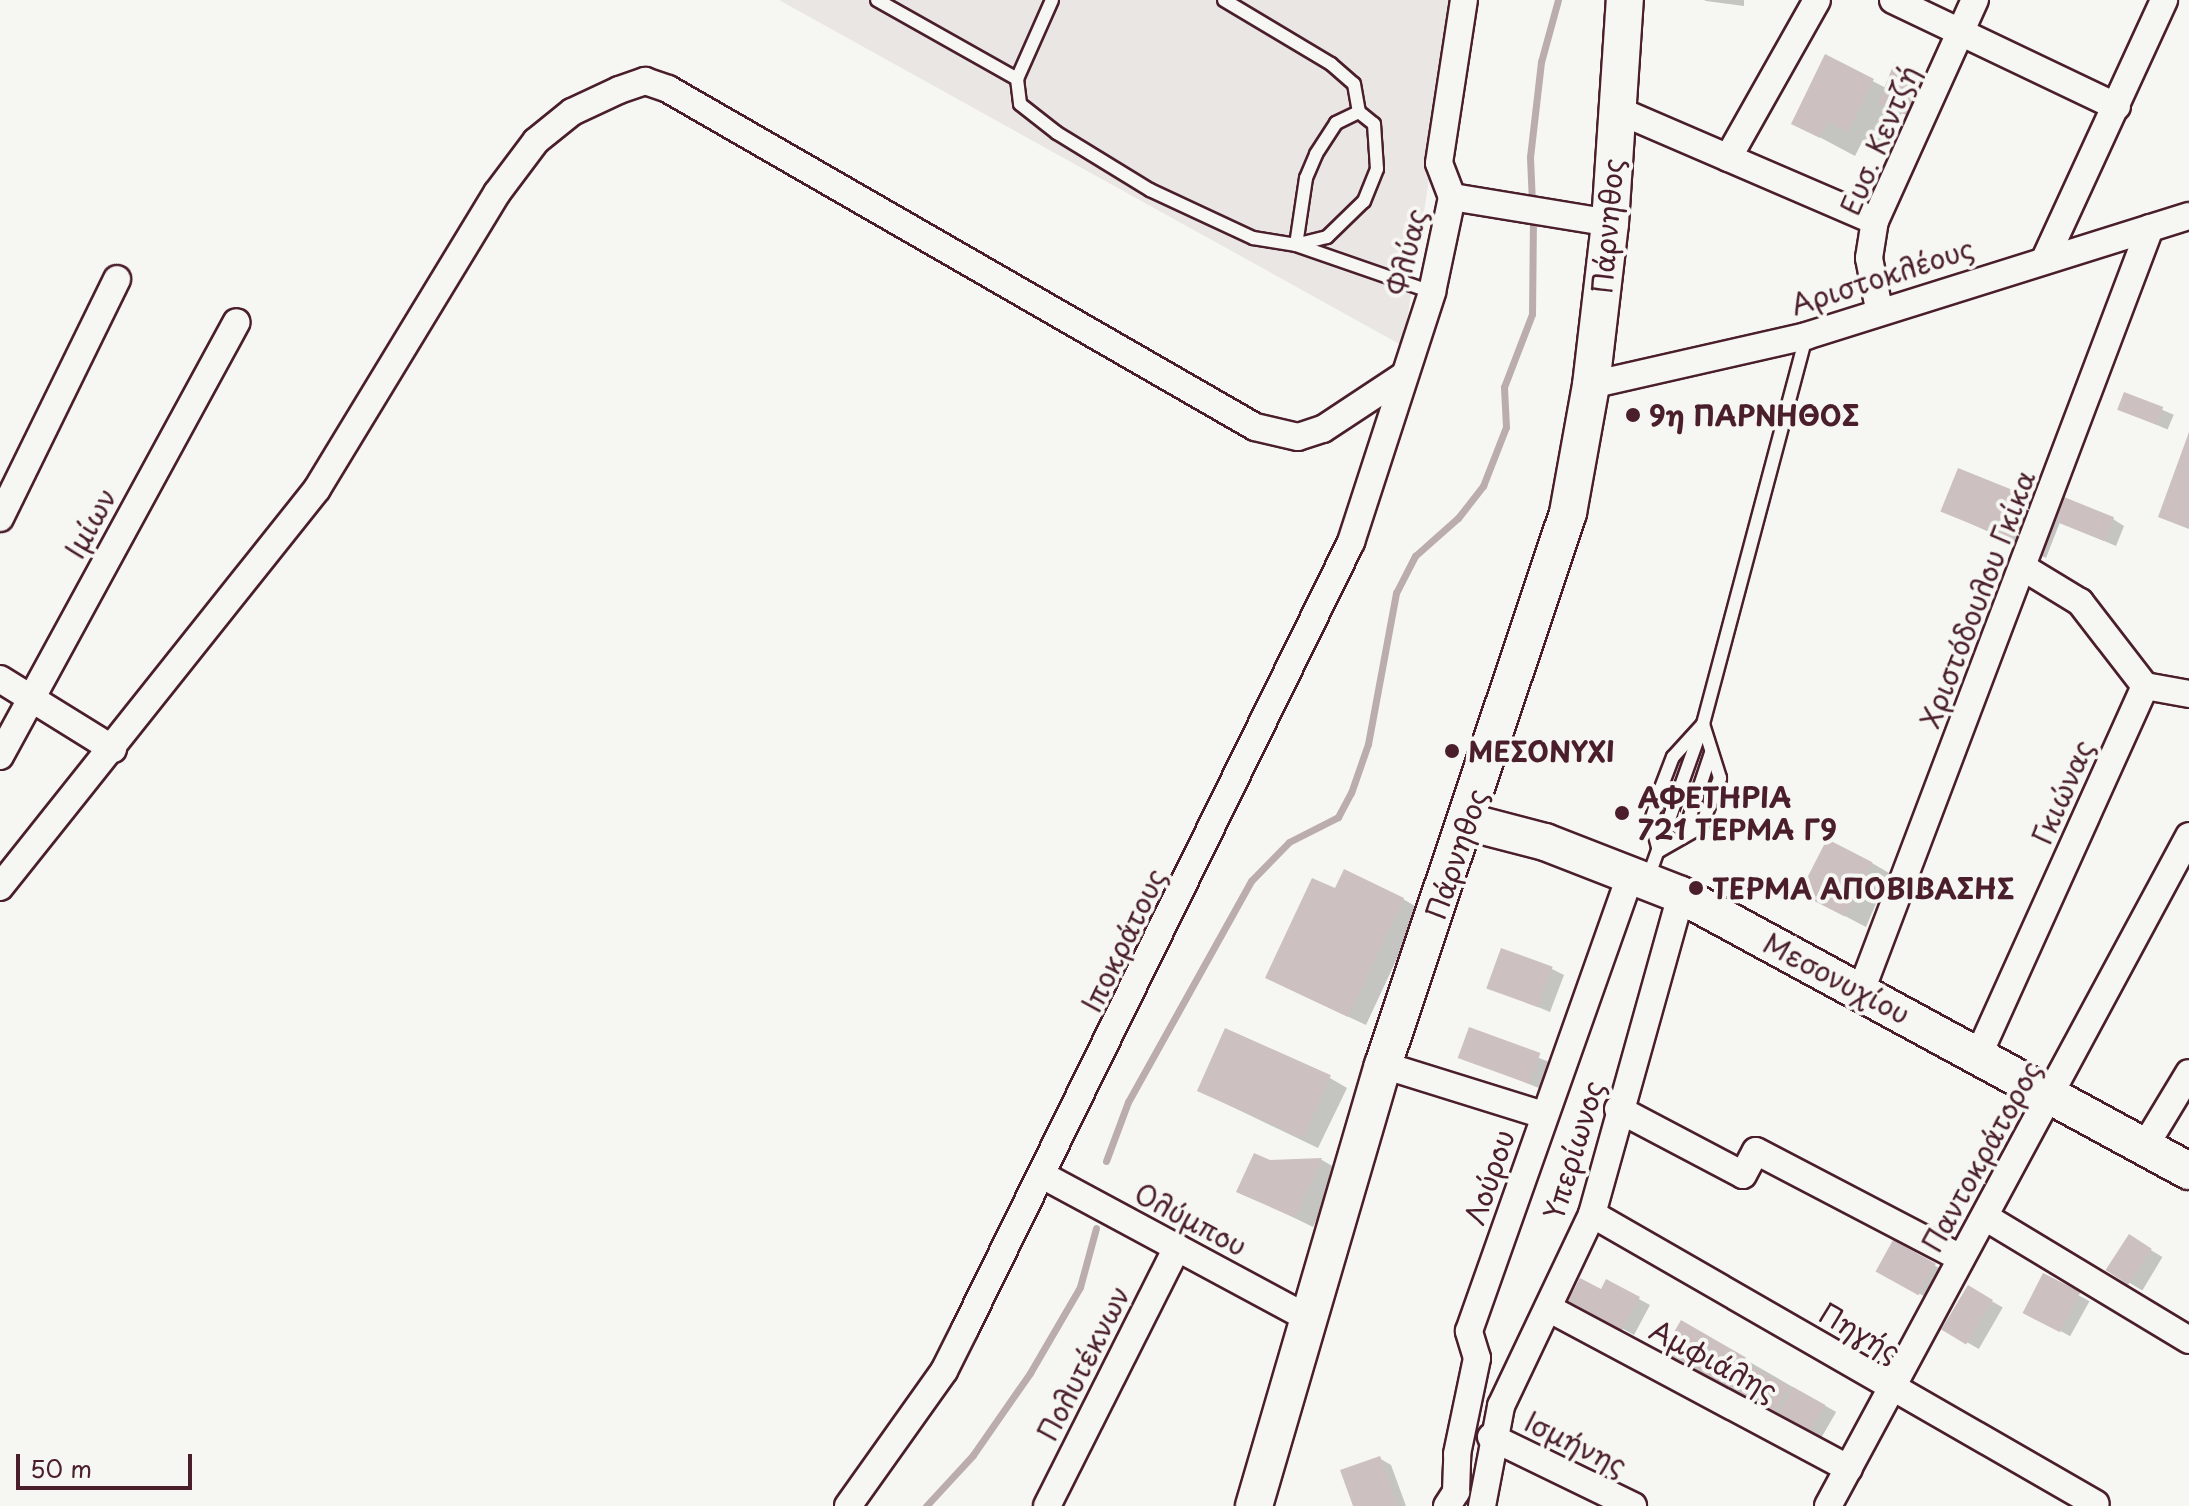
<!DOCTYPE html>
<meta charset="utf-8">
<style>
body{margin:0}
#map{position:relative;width:2189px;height:1506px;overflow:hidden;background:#f6f6f2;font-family:"Playpen Sans",sans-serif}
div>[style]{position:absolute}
.built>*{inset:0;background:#e9e6e3}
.shadow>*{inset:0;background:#0003;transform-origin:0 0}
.stream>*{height:7px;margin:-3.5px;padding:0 3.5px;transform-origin:3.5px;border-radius:3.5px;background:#bbadae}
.building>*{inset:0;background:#ccc1c0;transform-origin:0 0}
.roads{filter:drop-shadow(2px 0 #4a1f2b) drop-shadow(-2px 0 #4a1f2b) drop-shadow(0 2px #4a1f2b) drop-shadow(0 -2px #4a1f2b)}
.lane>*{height:12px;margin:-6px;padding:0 6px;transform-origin:6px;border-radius:6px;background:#f6f6f2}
.street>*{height:26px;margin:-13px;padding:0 13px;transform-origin:13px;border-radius:13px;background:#f6f6f2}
.secondary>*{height:36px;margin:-18px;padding:0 18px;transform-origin:18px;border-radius:18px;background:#f6f6f2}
.dots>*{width:22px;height:22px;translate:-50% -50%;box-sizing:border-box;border:4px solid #f6f6f2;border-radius:50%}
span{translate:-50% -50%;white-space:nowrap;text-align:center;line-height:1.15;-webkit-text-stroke:8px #f6f6f2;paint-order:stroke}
.street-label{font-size:28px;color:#4a1f2b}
.poi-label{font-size:28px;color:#4a1f2b;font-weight:700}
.left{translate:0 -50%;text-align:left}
.scale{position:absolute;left:16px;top:1454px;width:176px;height:36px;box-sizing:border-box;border:4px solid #4a1f2b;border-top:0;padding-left:10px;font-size:24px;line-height:28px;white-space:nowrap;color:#4a1f2b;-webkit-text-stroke:6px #f6f6f2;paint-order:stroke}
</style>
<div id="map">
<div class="built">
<div style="clip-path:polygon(779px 0,1457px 0,1403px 346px)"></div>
</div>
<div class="shadow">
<div style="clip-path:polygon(1704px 0,1744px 0,1744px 6px,1706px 1px)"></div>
<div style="clip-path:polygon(1826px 57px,1886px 88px,1922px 76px,1933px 83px,1919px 120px,1902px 113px,1884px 150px,1863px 140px,1855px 156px,1793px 123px)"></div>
<div style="left:2125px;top:394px;width:53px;height:16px;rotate:23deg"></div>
<div style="clip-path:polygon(2027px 498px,2058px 516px,2113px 519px,2124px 526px,2116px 546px,2060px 522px,2046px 558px,1943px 511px)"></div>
<div style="clip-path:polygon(1872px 863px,1889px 873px,1866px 927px,1818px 902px)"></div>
<div style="clip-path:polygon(1336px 891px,1403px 899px,1420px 909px,1366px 1025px,1285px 987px)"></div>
<div style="clip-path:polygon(1552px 969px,1564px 975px,1550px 1012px,1489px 987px)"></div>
<div style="left:1470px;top:1030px;width:94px;height:28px;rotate:22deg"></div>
<div style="clip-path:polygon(1330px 1078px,1347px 1088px,1318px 1148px,1218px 1100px)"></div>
<div style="clip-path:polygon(1322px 1160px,1339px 1170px,1313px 1227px,1239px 1191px,1270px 1162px)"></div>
<div style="left:2129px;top:1237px;width:39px;height:39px;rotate:31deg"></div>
<div style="left:1894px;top:1243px;width:60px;height:32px;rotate:29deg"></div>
<div style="left:2044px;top:1276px;width:52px;height:40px;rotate:29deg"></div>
<div style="clip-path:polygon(1607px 1282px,1650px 1305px,1634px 1335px,1571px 1300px,1602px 1292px)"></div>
<div style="left:1969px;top:1288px;width:39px;height:48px;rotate:30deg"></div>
<div style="left:1682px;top:1323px;width:178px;height:33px;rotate:30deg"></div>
<div style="clip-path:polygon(1379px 1458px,1391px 1465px,1406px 1506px,1355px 1506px)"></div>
</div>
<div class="stream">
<div style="left:1532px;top:203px;width:46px;rotate:-92.5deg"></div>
<div style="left:1530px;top:157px;width:96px;rotate:-83.4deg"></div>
<div style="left:1541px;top:62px;width:64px;rotate:-74.7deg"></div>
<div style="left:1106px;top:1161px;width:63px;rotate:-69.6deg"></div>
<div style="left:1128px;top:1102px;width:253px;rotate:-60.9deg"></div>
<div style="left:1251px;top:881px;width:54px;rotate:-45.7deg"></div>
<div style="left:1289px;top:842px;width:55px;rotate:-27deg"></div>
<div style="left:1338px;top:817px;width:27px;rotate:-62deg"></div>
<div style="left:1351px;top:793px;width:52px;rotate:-70.9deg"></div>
<div style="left:1368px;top:744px;width:154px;rotate:-79.5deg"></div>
<div style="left:1396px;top:593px;width:42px;rotate:-62.8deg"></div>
<div style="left:1415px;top:556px;width:57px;rotate:-41.5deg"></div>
<div style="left:1458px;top:518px;width:41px;rotate:-52deg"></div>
<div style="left:1483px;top:486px;width:63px;rotate:-68.7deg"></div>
<div style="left:1506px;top:427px;width:40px;rotate:-92.9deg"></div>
<div style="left:1504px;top:387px;width:78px;rotate:-69deg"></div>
<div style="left:1532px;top:314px;width:99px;rotate:-89.4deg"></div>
<div style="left:926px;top:1506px;width:69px;rotate:-47.3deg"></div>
<div style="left:973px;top:1455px;width:100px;rotate:-55.2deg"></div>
<div style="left:1030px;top:1373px;width:99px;rotate:-59.8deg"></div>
<div style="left:1080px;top:1287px;width:61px;rotate:-74.8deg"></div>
</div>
<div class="building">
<div style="clip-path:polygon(1825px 54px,1874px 79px,1848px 132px,1827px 122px,1820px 138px,1791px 124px)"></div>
<div style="left:1894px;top:63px;width:31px;height:44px;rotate:21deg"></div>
<div style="left:2124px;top:392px;width:42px;height:19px;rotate:21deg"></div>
<div style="clip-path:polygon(2189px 432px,2189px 529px,2158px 517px)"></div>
<div style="left:1958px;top:468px;width:75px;height:47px;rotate:22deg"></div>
<div style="left:2064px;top:497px;width:54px;height:26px;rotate:22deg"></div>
<div style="left:1827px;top:839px;width:51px;height:61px;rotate:27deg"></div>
<div style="clip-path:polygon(1344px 869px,1404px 898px,1348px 1017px,1265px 978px,1312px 878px,1335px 888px)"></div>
<div style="left:1501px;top:948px;width:55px;height:43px;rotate:20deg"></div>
<div style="left:1469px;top:1027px;width:76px;height:33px;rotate:20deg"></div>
<div style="left:1225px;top:1028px;width:116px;height:69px;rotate:24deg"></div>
<div style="clip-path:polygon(1254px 1153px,1270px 1160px,1322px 1158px,1295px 1218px,1236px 1192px)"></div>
<div style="left:2129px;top:1234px;width:27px;height:43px;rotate:33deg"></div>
<div style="left:1893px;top:1240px;width:49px;height:36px;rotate:29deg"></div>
<div style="left:2043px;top:1273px;width:42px;height:45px;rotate:27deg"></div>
<div style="clip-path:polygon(1580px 1278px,1601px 1289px,1606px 1279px,1640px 1297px,1622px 1330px,1568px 1301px)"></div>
<div style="left:1968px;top:1285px;width:29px;height:52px;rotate:31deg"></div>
<div style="left:1681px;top:1320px;width:75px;height:37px;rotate:30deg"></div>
<div style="left:1753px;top:1367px;width:41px;height:32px;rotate:29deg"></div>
<div style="left:1793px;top:1387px;width:37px;height:35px;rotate:29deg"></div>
<div style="clip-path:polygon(1380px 1456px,1398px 1506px,1353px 1506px,1340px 1470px)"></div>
</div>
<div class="roads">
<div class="lane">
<div style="left:877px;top:0;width:161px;rotate:29.4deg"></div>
<div style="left:1052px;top:0;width:86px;rotate:113.9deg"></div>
<div style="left:1017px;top:79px;width:25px;rotate:83deg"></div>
<div style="left:1020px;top:104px;width:47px;rotate:38.1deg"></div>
<div style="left:1057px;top:133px;width:109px;rotate:31.5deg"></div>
<div style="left:1150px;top:190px;width:114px;rotate:25deg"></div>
<div style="left:1253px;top:238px;width:44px;rotate:9.2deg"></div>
<div style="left:1296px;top:245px;width:144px;rotate:19.1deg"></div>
<div style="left:1224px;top:0;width:125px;rotate:30.9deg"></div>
<div style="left:1331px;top:64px;width:30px;rotate:41deg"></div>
<div style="left:1354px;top:84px;width:28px;rotate:80deg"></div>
<div style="left:1359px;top:112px;width:19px;rotate:39deg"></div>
<div style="left:1374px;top:124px;width:45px;rotate:86.2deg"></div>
<div style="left:1377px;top:169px;width:35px;rotate:112deg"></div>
<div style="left:1364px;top:201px;width:52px;rotate:135.8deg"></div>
<div style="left:1327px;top:237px;width:30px;rotate:166deg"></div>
<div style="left:1296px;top:245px;width:68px;rotate:-81.5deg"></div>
<div style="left:1306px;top:178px;width:26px;rotate:-67deg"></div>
<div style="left:1316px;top:154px;width:37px;rotate:-57deg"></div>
<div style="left:1336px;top:123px;width:25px;rotate:-26deg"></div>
<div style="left:1703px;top:724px;width:57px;rotate:72.5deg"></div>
<div style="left:1720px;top:778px;width:53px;rotate:111.2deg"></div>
<div style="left:1701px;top:827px;width:48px;rotate:150.3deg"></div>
<div style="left:1659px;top:851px;width:31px;rotate:-105deg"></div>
<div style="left:1651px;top:821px;width:34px;rotate:-73deg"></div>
<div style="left:1661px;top:788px;width:33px;rotate:-69deg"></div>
<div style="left:1673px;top:757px;width:45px;rotate:-47.7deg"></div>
<div style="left:1683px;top:837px;width:89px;rotate:-71.6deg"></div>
<div style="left:1648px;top:878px;width:164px;rotate:-70.3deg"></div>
<div style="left:1703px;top:724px;width:401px;rotate:-75.1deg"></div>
</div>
<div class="street">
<div style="left:1893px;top:0;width:248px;rotate:25.5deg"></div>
<div style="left:1615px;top:109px;width:283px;rotate:23.3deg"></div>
<div style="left:1728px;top:158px;width:181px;rotate:-60.6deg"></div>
<div style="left:1452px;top:197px;width:160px;rotate:9.3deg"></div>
<div style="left:2045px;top:259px;width:285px;rotate:-65.3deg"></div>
<div style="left:1879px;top:309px;width:52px;rotate:-101.1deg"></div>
<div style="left:1869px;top:258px;width:37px;rotate:-81deg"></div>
<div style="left:1875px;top:221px;width:243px;rotate:-65.7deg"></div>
<div style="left:1591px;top:385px;width:221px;rotate:-12.8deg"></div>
<div style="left:1806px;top:336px;width:401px;rotate:-17.4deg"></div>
<div style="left:0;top:518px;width:266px;rotate:-63.9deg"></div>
<div style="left:2024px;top:568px;width:66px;rotate:31.3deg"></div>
<div style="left:2080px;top:602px;width:106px;rotate:52.3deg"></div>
<div style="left:2145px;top:686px;width:45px;rotate:10.3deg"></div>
<div style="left:0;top:679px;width:133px;rotate:31.8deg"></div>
<div style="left:0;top:756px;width:494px;rotate:-61.4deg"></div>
<div style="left:0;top:887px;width:509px;rotate:-51.46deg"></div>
<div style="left:317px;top:489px;width:346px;rotate:-58.7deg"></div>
<div style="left:497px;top:193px;width:65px;rotate:-53.1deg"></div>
<div style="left:536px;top:141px;width:46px;rotate:-38.9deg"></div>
<div style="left:572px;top:112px;width:52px;rotate:-25.1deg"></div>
<div style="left:619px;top:90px;width:28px;rotate:-19deg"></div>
<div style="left:645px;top:81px;width:24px;rotate:19deg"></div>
<div style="left:668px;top:89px;width:677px;rotate:29.93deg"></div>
<div style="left:1255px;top:427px;width:44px;rotate:13.1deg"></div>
<div style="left:1298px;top:437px;width:26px;rotate:-18deg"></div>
<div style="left:1323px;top:429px;width:95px;rotate:-33.4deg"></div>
<div style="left:1861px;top:991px;width:816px;rotate:-69.25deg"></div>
<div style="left:1978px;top:1056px;width:406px;rotate:-65.7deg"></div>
<div style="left:1383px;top:1065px;width:169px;rotate:17.3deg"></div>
<div style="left:1618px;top:1109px;width:141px;rotate:27.8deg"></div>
<div style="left:1743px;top:1175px;width:27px;rotate:-62deg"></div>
<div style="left:1756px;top:1151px;width:231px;rotate:27.6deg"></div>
<div style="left:2145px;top:1146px;width:85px;rotate:-58.9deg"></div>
<div style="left:1044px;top:1176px;width:300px;rotate:28.3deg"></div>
<div style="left:1592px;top:1214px;width:581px;rotate:29.92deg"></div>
<div style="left:1985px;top:1217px;width:238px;rotate:31.1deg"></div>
<div style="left:1548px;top:1308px;width:341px;rotate:28.1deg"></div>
<div style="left:1491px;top:1437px;width:158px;rotate:25.9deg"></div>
<div style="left:848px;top:1506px;width:166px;rotate:-54.6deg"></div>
<div style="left:944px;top:1371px;width:47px;rotate:-63.4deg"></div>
<div style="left:965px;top:1329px;width:877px;rotate:-63.87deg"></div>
<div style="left:1351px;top:542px;width:263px;rotate:-72deg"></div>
<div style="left:1432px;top:292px;width:97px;rotate:-78.1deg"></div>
<div style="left:1452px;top:197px;width:36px;rotate:-111deg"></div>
<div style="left:1439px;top:163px;width:165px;rotate:-81.3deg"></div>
<div style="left:1047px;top:1506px;width:289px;rotate:-63.3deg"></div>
<div style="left:1447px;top:1506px;width:17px;rotate:-57deg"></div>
<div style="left:1456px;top:1492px;width:38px;rotate:-88deg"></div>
<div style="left:1457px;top:1454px;width:98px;rotate:-78.2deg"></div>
<div style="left:1477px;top:1358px;width:28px;rotate:-107deg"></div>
<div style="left:1469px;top:1331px;width:485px;rotate:-70.5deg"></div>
<div style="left:1482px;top:1506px;width:102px;rotate:-79.2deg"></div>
<div style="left:1501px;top:1406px;width:212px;rotate:-64.6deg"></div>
<div style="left:1592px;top:1214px;width:331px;rotate:-74.4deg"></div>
<div style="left:1828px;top:1506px;width:761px;rotate:-61.68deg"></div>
</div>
<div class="secondary">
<div style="left:1468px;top:822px;width:80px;rotate:14.6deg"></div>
<div style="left:1545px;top:842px;width:146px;rotate:21.3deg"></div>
<div style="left:1681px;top:895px;width:578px;rotate:28.52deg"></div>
<div style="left:1254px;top:1506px;width:459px;rotate:-73.7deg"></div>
<div style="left:1383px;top:1065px;width:582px;rotate:-71.47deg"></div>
<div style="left:1568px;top:513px;width:130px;rotate:-79.8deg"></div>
<div style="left:1591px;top:385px;width:163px;rotate:-83.3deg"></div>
<div style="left:1610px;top:223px;width:224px;rotate:-86.2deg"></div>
</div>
</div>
<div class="dots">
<div style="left:1633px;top:415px;background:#4a1f2b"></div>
<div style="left:1452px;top:751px;background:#4a1f2b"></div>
<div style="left:1622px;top:813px;background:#4a1f2b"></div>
<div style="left:1696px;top:888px;background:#4a1f2b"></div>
</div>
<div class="street-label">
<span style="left:1879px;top:140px;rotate:-67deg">Ευσ. Κεντζή</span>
<span style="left:1607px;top:226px;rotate:-85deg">Πάρνηθος</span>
<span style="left:1406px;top:252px;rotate:-76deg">Φλύας</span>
<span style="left:1882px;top:276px;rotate:-18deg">Αριστοκλέους</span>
<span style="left:90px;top:523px;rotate:-61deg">Ιμίων</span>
<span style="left:1977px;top:599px;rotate:-69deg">Χριστόδουλου Γκίκα</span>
<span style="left:2062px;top:792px;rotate:-66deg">Γκιώνας</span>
<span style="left:1456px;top:854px;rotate:-71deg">Πάρνηθος</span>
<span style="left:1123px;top:940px;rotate:-64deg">Ιποκράτους</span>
<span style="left:1837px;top:978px;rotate:28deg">Μεσονυχίου</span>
<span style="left:1573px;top:1150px;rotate:-73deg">Υπερίωνος</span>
<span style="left:1981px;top:1156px;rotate:-61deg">Παντοκράτορος</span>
<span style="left:1489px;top:1177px;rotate:-71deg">Λούρου</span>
<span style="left:1191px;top:1219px;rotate:28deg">Ολύμπου</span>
<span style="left:1860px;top:1332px;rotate:30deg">Πηγής</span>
<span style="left:1714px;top:1360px;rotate:28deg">Αμφιάλης</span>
<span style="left:1083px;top:1363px;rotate:-63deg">Πολυτέκνων</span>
<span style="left:1576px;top:1443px;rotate:26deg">Ισμήνης</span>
</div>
<div class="poi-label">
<span class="left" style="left:1649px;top:415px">9η ΠΑΡΝΗΘΟΣ</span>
<span class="left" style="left:1468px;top:751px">ΜΕΣΟΝΥΧΙ</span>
<span class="left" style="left:1638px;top:813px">ΑΦΕΤΗΡΙΑ<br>721 ΤΕΡΜΑ Γ9</span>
<span class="left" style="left:1712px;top:888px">ΤΕΡΜΑ ΑΠΟΒΙΒΑΣΗΣ</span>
</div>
<div class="scale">50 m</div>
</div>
